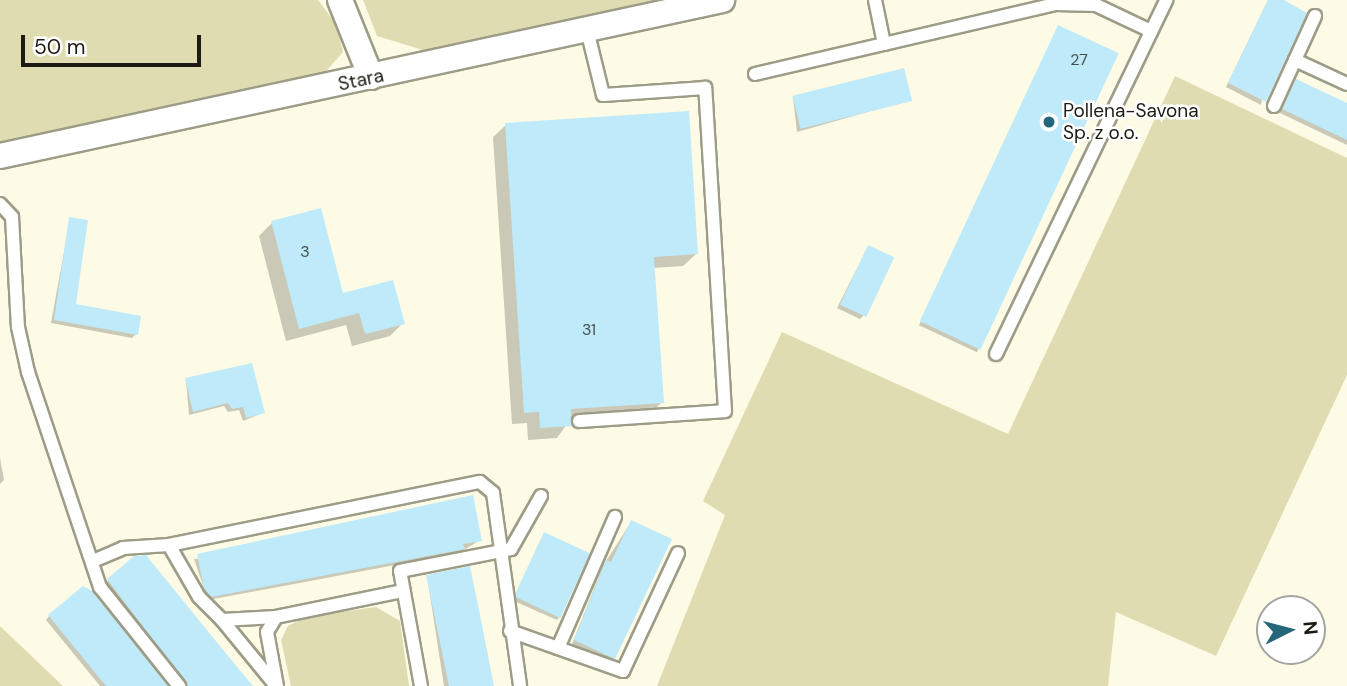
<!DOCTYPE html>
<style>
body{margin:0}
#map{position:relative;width:1347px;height:686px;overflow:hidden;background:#fdfbe5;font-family:"DM Sans",sans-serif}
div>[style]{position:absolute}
.green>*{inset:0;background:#e0dcb2}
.shadow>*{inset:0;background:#0003;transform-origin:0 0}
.building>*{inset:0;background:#bfeafa;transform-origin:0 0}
.roads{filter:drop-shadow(2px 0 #9d9c87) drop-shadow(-2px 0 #9d9c87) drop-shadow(0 2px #9d9c87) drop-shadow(0 -2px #9d9c87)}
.service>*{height:12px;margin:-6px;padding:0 6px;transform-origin:6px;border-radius:6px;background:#fff}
.minor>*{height:24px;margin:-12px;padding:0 12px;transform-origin:12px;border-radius:12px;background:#fff}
.dots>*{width:19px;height:19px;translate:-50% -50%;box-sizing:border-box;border:4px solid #fff;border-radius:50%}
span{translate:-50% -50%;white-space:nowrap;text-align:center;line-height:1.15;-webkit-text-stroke:5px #fff;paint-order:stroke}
.number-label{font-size:16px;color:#45504e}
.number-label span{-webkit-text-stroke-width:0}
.street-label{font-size:19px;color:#1c1c14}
.poi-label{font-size:19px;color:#1c1c14}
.left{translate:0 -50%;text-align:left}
.north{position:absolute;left:1256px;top:595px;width:70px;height:70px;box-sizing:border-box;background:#fff;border:2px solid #a4a4a1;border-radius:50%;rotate:84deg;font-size:19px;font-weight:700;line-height:28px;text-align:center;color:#1c1c14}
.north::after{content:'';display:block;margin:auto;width:24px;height:32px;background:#26667b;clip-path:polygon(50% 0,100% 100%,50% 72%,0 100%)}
.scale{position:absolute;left:21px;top:35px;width:180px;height:32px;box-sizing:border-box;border:4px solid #1c1c14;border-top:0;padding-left:9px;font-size:21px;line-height:24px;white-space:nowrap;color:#1c1c14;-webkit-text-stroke:5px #fff;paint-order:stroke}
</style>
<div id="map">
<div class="green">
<div style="clip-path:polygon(0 0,318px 0,336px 24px,343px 52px,322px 76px,0 145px)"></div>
<div style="clip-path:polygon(363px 0,673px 0,436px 54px,377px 36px)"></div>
<div style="clip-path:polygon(1175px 76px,1347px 158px,1347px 375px,1216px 656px,1116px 612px,1108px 686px,657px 686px,725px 515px,703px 501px,782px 332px,1008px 434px)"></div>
<div style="clip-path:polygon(376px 607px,400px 621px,409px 686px,291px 686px,281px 640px,288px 626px,305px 617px)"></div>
<div style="clip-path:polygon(0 627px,1px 627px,63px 686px,0 686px)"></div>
</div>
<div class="shadow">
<div style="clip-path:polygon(1268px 0,1280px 0,1261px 105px,1226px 87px)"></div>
<div style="left:1058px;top:27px;width:64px;height:329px;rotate:25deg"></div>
<div style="clip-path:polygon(1296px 81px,1347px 105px,1347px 145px,1280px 113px)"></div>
<div style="clip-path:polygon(793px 98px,910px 100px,797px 132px)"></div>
<div style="clip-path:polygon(506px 125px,696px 254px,683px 266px,653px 268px,662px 402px,649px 415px,570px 420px,557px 438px,528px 440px,527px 423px,512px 424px,493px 137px)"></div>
<div style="clip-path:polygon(70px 219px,74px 306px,136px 334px,132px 338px,51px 323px)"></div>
<div style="clip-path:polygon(272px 223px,341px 295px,403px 323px,390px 336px,352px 346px,346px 325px,286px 341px,259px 236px)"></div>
<div style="clip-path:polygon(868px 247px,864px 315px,860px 319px,837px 308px)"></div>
<div style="clip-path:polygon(186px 380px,263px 413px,243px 421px,239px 410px,228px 412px,224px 406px,189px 415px)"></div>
<div style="clip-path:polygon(0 458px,4px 480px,0 484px)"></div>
<div style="clip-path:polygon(631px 522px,614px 658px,610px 662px,572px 644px,603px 566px)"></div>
<div style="clip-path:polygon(545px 535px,560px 616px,557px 620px,514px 601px)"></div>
<div style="clip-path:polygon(480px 540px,459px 553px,208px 600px,194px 559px)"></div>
<div style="clip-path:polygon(135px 558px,251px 686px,183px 686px,104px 584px)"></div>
<div style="clip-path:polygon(427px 576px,493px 686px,444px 686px)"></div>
<div style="clip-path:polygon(49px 616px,166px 686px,100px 686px,46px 620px)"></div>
</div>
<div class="building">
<div style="clip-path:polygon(1268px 0,1284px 0,1307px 13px,1266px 102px,1228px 83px)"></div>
<div style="left:1058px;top:25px;width:67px;height:327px;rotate:25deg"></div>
<div style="left:904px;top:68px;width:34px;height:115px;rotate:76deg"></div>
<div style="clip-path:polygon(1296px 79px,1347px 103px,1347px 140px,1282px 109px)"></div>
<div style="clip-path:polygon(689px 111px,698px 254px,654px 257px,664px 403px,571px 409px,572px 426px,540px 428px,539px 412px,524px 413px,505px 123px)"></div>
<div style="clip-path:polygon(321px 208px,343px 293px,393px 280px,405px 324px,365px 334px,359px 313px,299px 329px,271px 221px)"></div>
<div style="clip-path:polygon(69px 217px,88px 220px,76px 304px,141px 316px,138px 335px,54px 320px)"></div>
<div style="left:868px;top:245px;width:29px;height:66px;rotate:25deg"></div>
<div style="clip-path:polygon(252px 363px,265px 413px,246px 418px,243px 407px,232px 409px,228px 403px,193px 412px,185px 378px)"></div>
<div style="clip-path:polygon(473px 495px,482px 541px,463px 544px,465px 549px,211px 597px,204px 588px,197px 554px)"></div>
<div style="clip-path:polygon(631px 520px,672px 539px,615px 659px,574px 640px,606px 560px,611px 562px)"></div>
<div style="left:544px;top:532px;width:51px;height:71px;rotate:25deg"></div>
<div style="clip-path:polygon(146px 555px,215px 640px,253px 686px,188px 686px,107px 579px,134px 556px)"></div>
<div style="clip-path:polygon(470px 566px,479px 610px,494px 686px,449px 686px,426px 575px)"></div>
<div style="clip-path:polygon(83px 586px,92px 591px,168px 686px,106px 686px,48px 615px)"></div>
</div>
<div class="roads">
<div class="service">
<div style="left:875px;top:0;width:45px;rotate:78.4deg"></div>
<div style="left:1295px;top:60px;width:57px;rotate:24.8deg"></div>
<div style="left:755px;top:74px;width:309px;rotate:-13.1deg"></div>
<div style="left:1056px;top:4px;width:40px;rotate:1.4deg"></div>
<div style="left:1096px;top:5px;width:61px;rotate:25.3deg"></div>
<div style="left:1274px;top:106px;width:99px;rotate:-65.5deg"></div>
<div style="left:0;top:204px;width:18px;rotate:47deg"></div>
<div style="left:12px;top:217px;width:110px;rotate:86.9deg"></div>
<div style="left:18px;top:327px;width:46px;rotate:77.5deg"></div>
<div style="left:28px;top:372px;width:227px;rotate:71.5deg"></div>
<div style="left:100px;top:587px;width:127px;rotate:51.4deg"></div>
<div style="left:996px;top:354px;width:393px;rotate:-64.3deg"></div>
<div style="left:579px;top:421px;width:146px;rotate:-3.9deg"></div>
<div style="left:725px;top:411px;width:324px;rotate:-93.5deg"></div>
<div style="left:705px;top:88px;width:102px;rotate:176.1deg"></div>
<div style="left:603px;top:95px;width:67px;rotate:-103.8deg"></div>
<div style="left:169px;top:545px;width:60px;rotate:60deg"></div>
<div style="left:199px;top:597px;width:33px;rotate:45deg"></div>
<div style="left:222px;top:620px;width:54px;rotate:-3.2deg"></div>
<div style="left:93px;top:561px;width:33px;rotate:-23deg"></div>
<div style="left:123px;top:548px;width:46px;rotate:-3.7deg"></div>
<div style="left:169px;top:545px;width:317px;rotate:-11.5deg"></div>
<div style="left:480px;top:482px;width:17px;rotate:40deg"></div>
<div style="left:493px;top:493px;width:195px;rotate:82deg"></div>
<div style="left:222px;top:620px;width:80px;rotate:50.6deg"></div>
<div style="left:510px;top:631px;width:120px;rotate:19.5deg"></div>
<div style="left:623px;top:671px;width:130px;rotate:-65deg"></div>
<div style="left:558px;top:648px;width:143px;rotate:-66.5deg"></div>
<div style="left:277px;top:686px;width:55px;rotate:-100.5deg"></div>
<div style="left:267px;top:632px;width:17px;rotate:-59deg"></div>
<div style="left:276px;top:617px;width:130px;rotate:-11.6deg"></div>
<div style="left:421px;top:686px;width:117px;rotate:-100.3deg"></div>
<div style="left:400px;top:571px;width:113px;rotate:-11.2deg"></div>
<div style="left:511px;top:549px;width:61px;rotate:-60.5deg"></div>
</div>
<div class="minor">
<div style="left:340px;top:0;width:83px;rotate:68.1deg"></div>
<div style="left:0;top:156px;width:739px;rotate:-12.19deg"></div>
</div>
</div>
<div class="dots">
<div style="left:1049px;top:122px;background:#26667b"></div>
</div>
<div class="number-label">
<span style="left:1079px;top:60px">27</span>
<span style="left:305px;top:252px">3</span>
<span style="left:589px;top:330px">31</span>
</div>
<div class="street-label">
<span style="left:361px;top:80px;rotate:-12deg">Stara</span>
</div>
<div class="poi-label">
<span class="left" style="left:1063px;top:122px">Pollena-Savona<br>Sp. z o.o.</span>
</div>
<div class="north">N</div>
<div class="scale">50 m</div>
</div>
